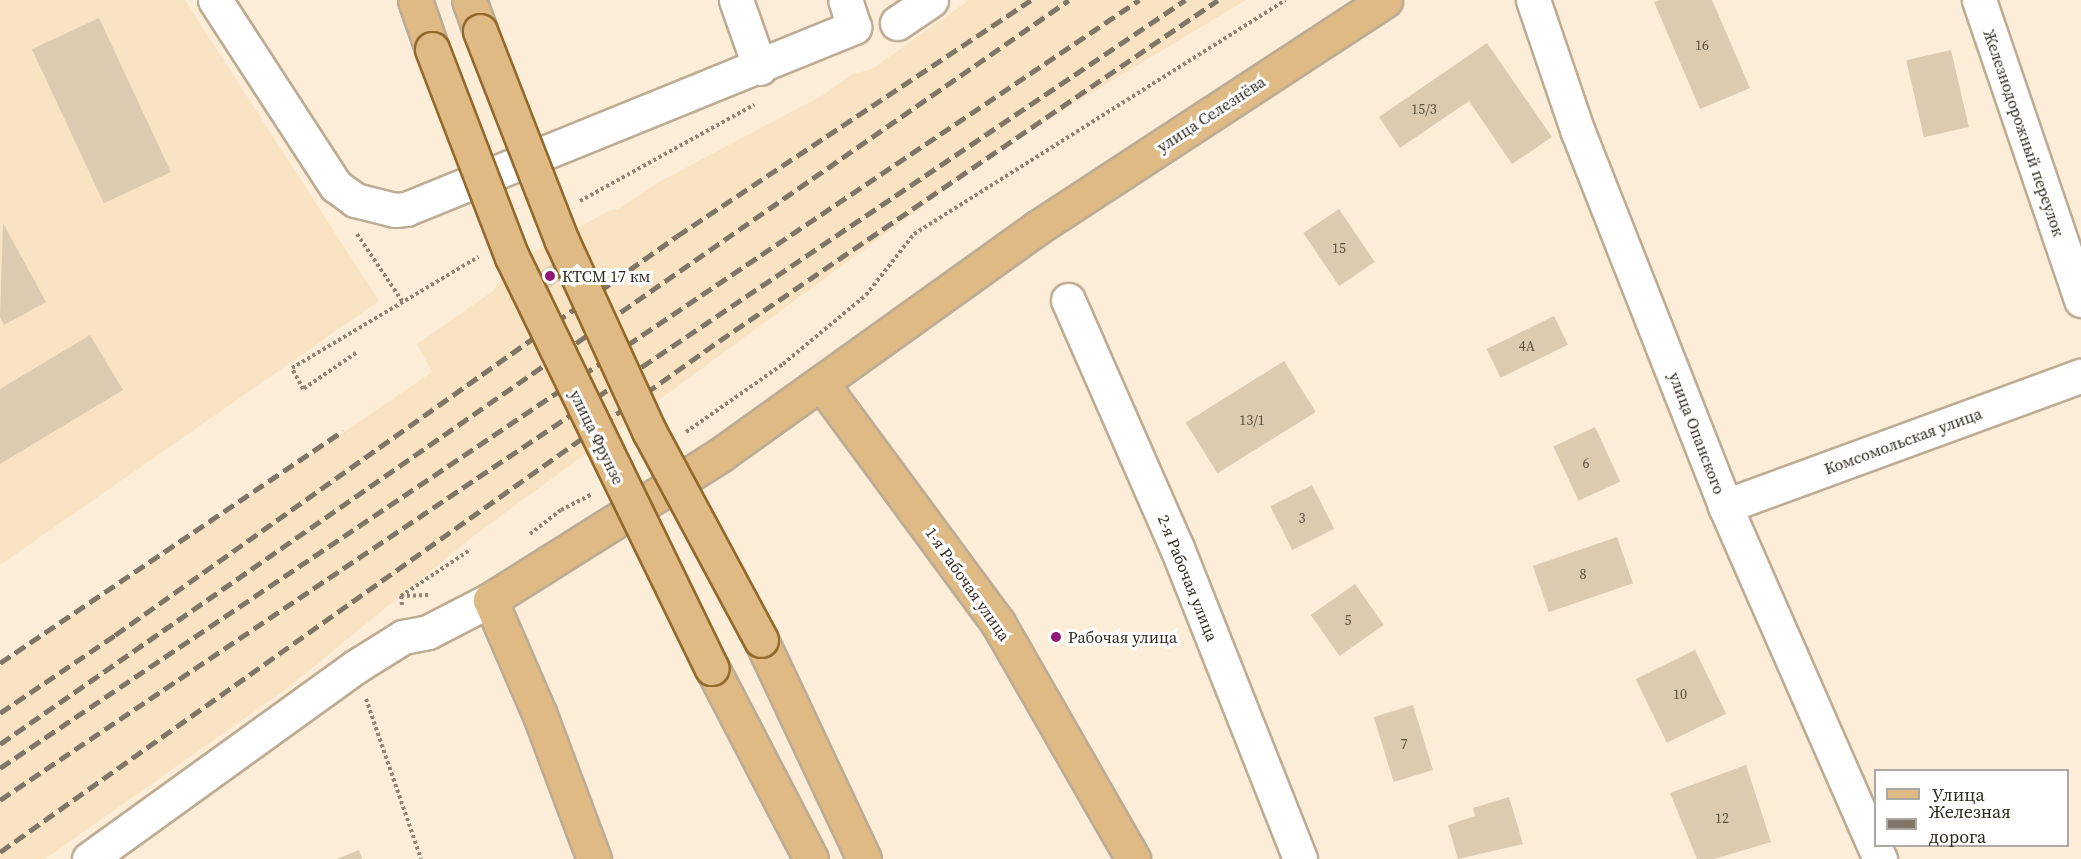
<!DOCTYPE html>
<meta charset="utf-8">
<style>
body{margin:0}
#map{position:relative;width:2081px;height:859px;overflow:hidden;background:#fcedd9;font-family:"Source Serif 4",serif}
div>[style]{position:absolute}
.built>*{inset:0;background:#fae3c2}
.building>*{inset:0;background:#dccbb1;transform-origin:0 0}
.path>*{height:4px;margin-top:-2px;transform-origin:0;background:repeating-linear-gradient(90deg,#908577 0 3px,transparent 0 6px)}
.roads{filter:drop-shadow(2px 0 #bdac93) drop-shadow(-2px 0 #bdac93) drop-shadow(0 2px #bdac93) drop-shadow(0 -2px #bdac93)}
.minor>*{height:33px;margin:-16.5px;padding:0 16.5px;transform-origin:16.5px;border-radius:16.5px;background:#fff}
.major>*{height:33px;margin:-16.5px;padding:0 16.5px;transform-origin:16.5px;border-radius:16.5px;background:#dfba85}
.rail>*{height:4.5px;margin-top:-2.25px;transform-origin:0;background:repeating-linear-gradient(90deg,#807668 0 12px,transparent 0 18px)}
.bridges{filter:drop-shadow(2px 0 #93692c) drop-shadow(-2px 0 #93692c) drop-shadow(0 2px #93692c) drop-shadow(0 -2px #93692c)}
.major-bridge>*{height:33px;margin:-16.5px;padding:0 16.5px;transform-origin:16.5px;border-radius:16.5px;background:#dfba85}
.dots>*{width:16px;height:16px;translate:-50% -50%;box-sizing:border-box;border:3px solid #fff;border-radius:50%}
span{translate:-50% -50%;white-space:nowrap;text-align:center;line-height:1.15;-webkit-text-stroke:6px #fff;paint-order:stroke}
.number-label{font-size:14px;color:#5a5143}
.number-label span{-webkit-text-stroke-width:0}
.street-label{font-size:16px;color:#2f281e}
.poi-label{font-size:16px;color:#2f281e}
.left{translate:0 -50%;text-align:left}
.legend{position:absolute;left:1874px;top:769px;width:195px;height:78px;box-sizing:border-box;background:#fff;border:2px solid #aca9a5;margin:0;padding:8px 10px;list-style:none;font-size:18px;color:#2f281e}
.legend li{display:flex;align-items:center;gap:12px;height:30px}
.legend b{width:30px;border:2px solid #aca9a5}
</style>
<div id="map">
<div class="built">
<div style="clip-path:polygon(0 0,185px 0,379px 301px,0 565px)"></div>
<div style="clip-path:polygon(969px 0,1246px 0,1012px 141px,475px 535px,285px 690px,45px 859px,0 859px,0 666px,432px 372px,417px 344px,493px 291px,509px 266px,608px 211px,618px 209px,659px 182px,823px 95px,853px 74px,872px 69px)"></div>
</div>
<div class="building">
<div style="clip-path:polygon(1660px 0,1712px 0,1750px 88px,1700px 109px,1654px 2px)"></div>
<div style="left:99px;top:18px;width:170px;height:74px;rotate:65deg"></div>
<div style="clip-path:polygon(1487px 43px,1552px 137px,1512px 164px,1469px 101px,1400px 148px,1379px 117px)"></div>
<div style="left:1951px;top:50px;width:79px;height:46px;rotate:77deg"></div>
<div style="left:1339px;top:209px;width:64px;height:43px;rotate:56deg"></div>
<div style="clip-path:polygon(3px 223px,46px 302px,4px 325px,0 317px)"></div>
<div style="left:561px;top:258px;width:18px;height:38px;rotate:56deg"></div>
<div style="left:1554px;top:316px;width:32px;height:75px;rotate:64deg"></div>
<div style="clip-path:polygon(90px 335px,123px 390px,0 464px,0 389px)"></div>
<div style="left:1284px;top:361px;width:60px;height:116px;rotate:58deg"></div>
<div style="left:1595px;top:427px;width:60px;height:46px;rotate:65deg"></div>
<div style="left:1312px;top:485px;width:49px;height:47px;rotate:63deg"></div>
<div style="left:1617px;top:537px;width:49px;height:89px;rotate:71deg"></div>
<div style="left:1355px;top:584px;width:50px;height:54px;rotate:55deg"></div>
<div style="left:1695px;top:650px;width:71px;height:66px;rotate:64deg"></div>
<div style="left:1413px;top:705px;width:68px;height:41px;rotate:73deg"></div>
<div style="clip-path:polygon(1746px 765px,1771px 842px,1714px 859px,1697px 859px,1670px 793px)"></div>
<div style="clip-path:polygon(1509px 797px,1523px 844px,1458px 859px,1448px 825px,1475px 816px,1473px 808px)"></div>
<div style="clip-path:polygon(359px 850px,362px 859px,337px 859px)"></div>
</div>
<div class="path">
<div style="left:580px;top:201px;width:199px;rotate:-28.9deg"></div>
<div style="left:357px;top:234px;width:81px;rotate:56.1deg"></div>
<div style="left:356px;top:353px;width:64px;rotate:145.8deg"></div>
<div style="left:303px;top:389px;width:24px;rotate:-118deg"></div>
<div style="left:292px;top:368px;width:217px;rotate:-30.8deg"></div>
<div style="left:686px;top:432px;width:118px;rotate:-35deg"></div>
<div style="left:783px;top:364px;width:108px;rotate:-39.7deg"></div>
<div style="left:866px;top:295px;width:78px;rotate:-51.8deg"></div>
<div style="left:914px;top:234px;width:439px;rotate:-32.2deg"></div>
<div style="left:530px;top:534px;width:39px;rotate:-38deg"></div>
<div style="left:561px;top:510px;width:35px;rotate:-27deg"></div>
<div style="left:401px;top:596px;width:27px;rotate:-2deg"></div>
<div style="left:402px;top:605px;width:9px;rotate:-96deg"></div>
<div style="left:401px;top:596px;width:83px;rotate:-33.7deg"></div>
<div style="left:366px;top:699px;width:169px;rotate:71deg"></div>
</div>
<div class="roads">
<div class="minor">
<div style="left:215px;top:0;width:222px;rotate:57deg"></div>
<div style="left:336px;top:186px;width:24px;rotate:36deg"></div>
<div style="left:355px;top:200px;width:41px;rotate:14deg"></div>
<div style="left:395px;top:210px;width:11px;rotate:-5deg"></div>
<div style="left:406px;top:209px;width:484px;rotate:-22.1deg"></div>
<div style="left:854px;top:27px;width:28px;rotate:-108deg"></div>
<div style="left:736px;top:0;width:72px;rotate:70.6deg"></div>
<div style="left:1533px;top:0;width:139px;rotate:71.2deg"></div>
<div style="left:1578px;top:132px;width:402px;rotate:68.5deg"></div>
<div style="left:1725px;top:506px;width:386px;rotate:66.3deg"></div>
<div style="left:1979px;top:0;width:317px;rotate:71.2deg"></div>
<div style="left:897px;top:23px;width:41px;rotate:-34.1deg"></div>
<div style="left:1068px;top:300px;width:271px;rotate:66.3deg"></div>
<div style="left:1177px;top:548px;width:334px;rotate:68.4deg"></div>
<div style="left:1725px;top:506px;width:379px;rotate:-20.1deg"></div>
<div style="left:89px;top:859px;width:328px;rotate:-35.8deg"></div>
<div style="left:355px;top:667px;width:57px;rotate:-32deg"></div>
<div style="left:403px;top:637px;width:25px;rotate:-11deg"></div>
<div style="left:428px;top:632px;width:70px;rotate:-27.3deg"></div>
</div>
<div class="major">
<div style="left:415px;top:0;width:52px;rotate:70.9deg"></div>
<div style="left:469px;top:0;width:33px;rotate:70deg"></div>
<div style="left:821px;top:383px;width:298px;rotate:53.6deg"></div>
<div style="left:998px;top:623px;width:272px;rotate:60.2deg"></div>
<div style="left:761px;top:640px;width:242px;rotate:64.8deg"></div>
<div style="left:712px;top:668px;width:215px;rotate:62.6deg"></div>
<div style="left:594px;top:859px;width:156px;rotate:-110.6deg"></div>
<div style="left:539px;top:713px;width:123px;rotate:-113.4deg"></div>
<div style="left:490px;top:600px;width:272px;rotate:-32.2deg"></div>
<div style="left:720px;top:455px;width:390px;rotate:-35.6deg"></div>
<div style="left:1037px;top:228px;width:416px;rotate:-33.2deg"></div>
</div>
</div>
<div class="rail">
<div style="left:0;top:663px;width:414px;rotate:-34.1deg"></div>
<div style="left:0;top:713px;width:139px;rotate:-34.1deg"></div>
<div style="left:115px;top:635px;width:689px;rotate:-35.37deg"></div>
<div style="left:677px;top:236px;width:425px;rotate:-33.7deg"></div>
<div style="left:0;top:744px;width:1302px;rotate:-34.84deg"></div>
<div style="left:0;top:768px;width:1374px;rotate:-33.99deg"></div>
<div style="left:0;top:800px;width:1430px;rotate:-34.02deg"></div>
<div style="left:0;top:852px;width:882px;rotate:-35.4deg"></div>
<div style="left:719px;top:341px;width:604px;rotate:-34.35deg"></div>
</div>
<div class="bridges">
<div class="major-bridge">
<div style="left:480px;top:31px;width:225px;rotate:68.7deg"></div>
<div style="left:562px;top:241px;width:209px;rotate:65.4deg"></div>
<div style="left:649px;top:431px;width:237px;rotate:61.8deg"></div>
<div style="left:432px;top:49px;width:223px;rotate:69deg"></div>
<div style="left:512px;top:257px;width:457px;rotate:64.1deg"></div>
</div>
</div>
<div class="dots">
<div style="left:550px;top:276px;background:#931975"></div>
<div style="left:1056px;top:637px;background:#931975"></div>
</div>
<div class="number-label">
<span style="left:1702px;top:45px">16</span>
<span style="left:1424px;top:109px">15/3</span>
<span style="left:1339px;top:248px">15</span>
<span style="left:1527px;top:346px">4А</span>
<span style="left:1252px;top:420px">13/1</span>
<span style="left:1586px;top:463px">6</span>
<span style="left:1302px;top:518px">3</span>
<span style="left:1583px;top:574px">8</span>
<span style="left:1348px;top:620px">5</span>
<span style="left:1680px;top:694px">10</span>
<span style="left:1404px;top:744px">7</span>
<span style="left:1722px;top:818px">12</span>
</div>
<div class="street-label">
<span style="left:1211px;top:114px;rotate:-33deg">улица Селезнёва</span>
<span style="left:2024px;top:133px;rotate:71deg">Железнодорожный переулок</span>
<span style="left:1697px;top:433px;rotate:69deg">улица Опанского</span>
<span style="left:597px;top:437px;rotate:64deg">улица Фрунзе</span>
<span style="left:1903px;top:441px;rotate:-20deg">Комсомольская улица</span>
<span style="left:1188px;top:578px;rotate:68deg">2-я Рабочая улица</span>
<span style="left:968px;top:584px;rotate:55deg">1-я Рабочая улица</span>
</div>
<div class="poi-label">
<span class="left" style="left:562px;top:276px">КТСМ 17 км</span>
<span class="left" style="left:1068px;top:637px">Рабочая улица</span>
</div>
<ul class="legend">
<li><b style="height:8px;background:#dfba85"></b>Улица</li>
<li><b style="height:8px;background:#807668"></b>Железная дорога</li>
</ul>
</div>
